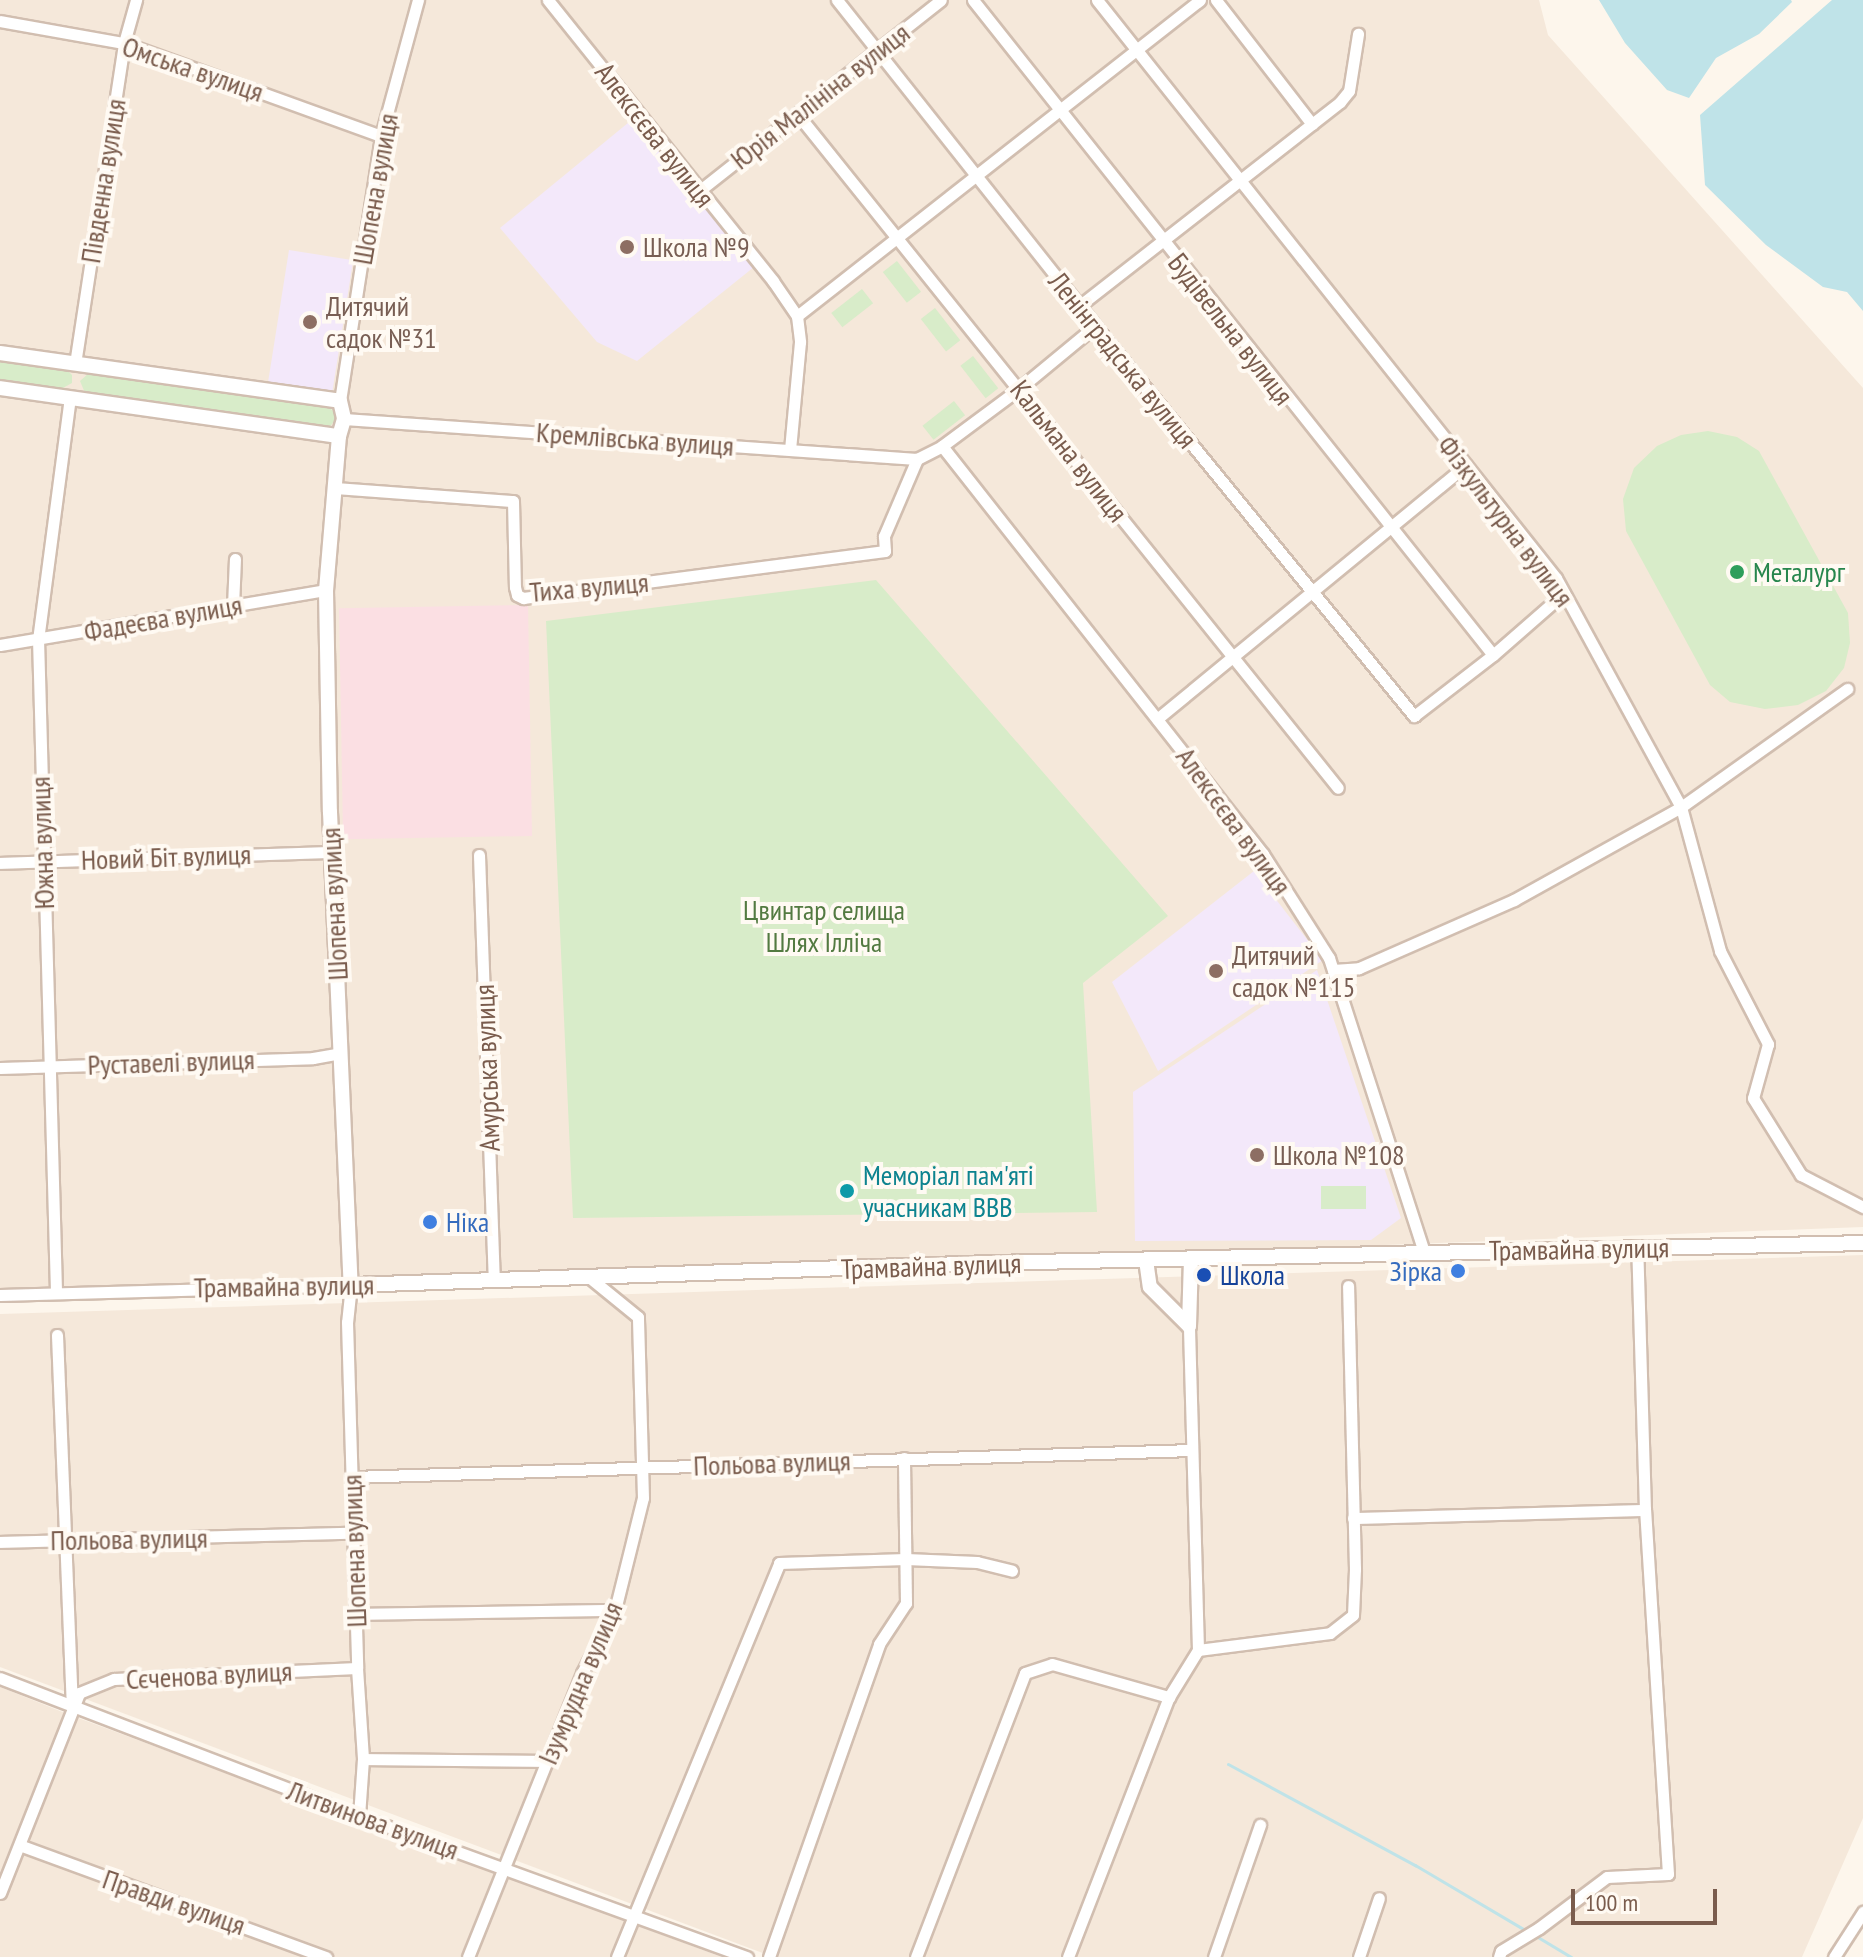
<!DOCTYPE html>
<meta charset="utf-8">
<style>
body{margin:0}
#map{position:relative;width:1863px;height:1957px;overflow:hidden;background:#fdf6ec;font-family:"PT Sans Narrow",sans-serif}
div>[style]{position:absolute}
.residential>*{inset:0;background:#f5e8da}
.education>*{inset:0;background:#f3e8fa;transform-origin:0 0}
.medical>*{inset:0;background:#fbdfe3;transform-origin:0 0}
.green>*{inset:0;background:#d8ecc9;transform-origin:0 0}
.water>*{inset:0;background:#bfe3e8}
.stream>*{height:3px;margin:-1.5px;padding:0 1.5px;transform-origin:1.5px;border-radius:1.5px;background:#bfe3e8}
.roads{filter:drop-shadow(2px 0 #d1beb0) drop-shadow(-2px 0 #d1beb0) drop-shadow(0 2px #d1beb0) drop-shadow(0 -2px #d1beb0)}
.minor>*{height:11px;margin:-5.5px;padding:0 5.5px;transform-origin:5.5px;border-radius:5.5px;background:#fff}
.tertiary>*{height:14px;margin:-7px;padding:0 7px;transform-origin:7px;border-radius:7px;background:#fff}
.dots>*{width:22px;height:22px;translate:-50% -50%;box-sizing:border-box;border:4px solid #fffaf3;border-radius:50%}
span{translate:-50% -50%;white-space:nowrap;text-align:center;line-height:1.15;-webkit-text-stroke:8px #fffaf3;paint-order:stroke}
.street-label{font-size:28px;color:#7a5c4d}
.education-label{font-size:28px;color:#785e54}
.left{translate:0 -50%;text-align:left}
.leisure-label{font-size:28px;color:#27864d}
.park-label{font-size:28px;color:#537a41}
.culture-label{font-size:28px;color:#0d838f}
.shop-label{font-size:28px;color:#366cbe}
.right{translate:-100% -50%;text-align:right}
.transit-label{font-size:28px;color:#164399}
.scale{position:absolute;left:1571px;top:1889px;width:146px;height:36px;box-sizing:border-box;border:4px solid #7a5c4d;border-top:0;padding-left:10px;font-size:24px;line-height:28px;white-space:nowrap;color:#7a5c4d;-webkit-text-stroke:6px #fffaf3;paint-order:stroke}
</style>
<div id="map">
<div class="residential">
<div style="clip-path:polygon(0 0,1539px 0,1548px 35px,1863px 388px,1863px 1227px,0 1297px)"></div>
<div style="clip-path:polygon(1863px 1255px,1863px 1818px,1802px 1957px,773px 1957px,0 1667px,0 1314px)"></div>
<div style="clip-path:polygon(0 1687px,65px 1713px,722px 1957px,0 1957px)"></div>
</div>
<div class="education">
<div style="clip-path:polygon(634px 118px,754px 267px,637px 361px,597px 342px,500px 228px)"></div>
<div style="left:289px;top:250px;width:65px;height:136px;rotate:9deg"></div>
<div style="clip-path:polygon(1254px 871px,1323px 960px,1158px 1071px,1112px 982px)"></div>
<div style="clip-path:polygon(1317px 970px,1401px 1218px,1371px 1240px,1135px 1241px,1133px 1092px)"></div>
</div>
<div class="medical">
<div style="left:528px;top:605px;width:231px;height:189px;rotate:89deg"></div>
</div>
<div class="green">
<div style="left:897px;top:261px;width:39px;height:18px;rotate:52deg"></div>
<div style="left:862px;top:289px;width:18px;height:39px;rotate:52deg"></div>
<div style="left:935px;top:308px;width:41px;height:18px;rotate:52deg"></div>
<div style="left:973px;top:356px;width:41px;height:16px;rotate:52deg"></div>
<div style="clip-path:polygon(0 359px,66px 369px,72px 375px,72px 383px,61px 389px,0 380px)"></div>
<div style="clip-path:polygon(89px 373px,329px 407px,335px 413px,335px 420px,329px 428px,85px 393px,80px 381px)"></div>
<div style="left:954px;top:401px;width:18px;height:40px;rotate:52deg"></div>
<div style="clip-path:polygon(1708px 431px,1737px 437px,1759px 451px,1848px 613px,1850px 643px,1844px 668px,1826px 691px,1798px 705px,1765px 709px,1730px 702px,1710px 685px,1626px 531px,1623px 499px,1634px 468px,1657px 446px,1681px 435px)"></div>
<div style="clip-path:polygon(876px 580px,1168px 916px,1083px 983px,1097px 1212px,573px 1218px,546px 621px)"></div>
<div style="left:1366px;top:1186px;width:23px;height:45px;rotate:90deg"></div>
</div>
<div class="water">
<div style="clip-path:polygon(1599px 0,1791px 0,1792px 2px,1759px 34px,1716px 58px,1689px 98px,1667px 90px,1625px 43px)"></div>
<div style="clip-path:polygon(1832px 0,1863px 0,1863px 311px,1847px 292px,1823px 287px,1766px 245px,1705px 185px,1700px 115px)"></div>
</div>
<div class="stream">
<div style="left:1228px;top:1764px;width:213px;rotate:28.4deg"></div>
<div style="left:1415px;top:1865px;width:128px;rotate:30.6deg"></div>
<div style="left:1536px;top:1936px;width:41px;rotate:31deg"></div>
</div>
<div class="roads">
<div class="minor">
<div style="left:548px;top:0;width:360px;rotate:51.3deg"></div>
<div style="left:773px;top:281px;width:42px;rotate:55.6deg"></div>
<div style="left:797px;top:316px;width:26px;rotate:83deg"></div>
<div style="left:800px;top:342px;width:108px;rotate:95.3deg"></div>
<div style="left:837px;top:0;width:416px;rotate:51.6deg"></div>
<div style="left:1095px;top:326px;width:504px;rotate:50.72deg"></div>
<div style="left:1414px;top:716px;width:100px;rotate:-37.7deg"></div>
<div style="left:1493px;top:655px;width:94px;rotate:-41.1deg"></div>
<div style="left:973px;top:0;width:836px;rotate:51.55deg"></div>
<div style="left:1097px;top:0;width:738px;rotate:51.55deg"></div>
<div style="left:1556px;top:578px;width:261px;rotate:61.4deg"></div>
<div style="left:1681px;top:807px;width:149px;rotate:74.8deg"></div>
<div style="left:1720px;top:951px;width:105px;rotate:62.7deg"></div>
<div style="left:1768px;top:1044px;width:56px;rotate:105.5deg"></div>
<div style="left:1753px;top:1098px;width:91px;rotate:58.1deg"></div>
<div style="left:1801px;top:1175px;width:70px;rotate:27.3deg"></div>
<div style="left:1216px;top:0;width:157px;rotate:52.3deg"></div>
<div style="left:0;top:21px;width:126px;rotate:10.1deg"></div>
<div style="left:124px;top:43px;width:273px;rotate:19.9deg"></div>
<div style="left:799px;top:116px;width:861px;rotate:51.27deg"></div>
<div style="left:699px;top:191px;width:308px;rotate:-38.3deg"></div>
<div style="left:1079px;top:306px;width:331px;rotate:-38deg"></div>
<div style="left:1340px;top:102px;width:14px;rotate:-51deg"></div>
<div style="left:1349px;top:91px;width:58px;rotate:-81deg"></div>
<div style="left:797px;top:316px;width:512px;rotate:-38.1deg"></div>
<div style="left:75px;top:364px;width:325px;rotate:-81.3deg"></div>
<div style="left:124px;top:43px;width:45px;rotate:-74.4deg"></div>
<div style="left:340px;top:401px;width:268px;rotate:-81.2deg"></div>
<div style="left:381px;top:136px;width:141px;rotate:-74.8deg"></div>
<div style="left:344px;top:419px;width:574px;rotate:3.99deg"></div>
<div style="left:917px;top:459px;width:28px;rotate:-27deg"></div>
<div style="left:942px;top:446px;width:97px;rotate:-36.6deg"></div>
<div style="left:1020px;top:388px;width:97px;rotate:-39.6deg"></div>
<div style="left:942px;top:446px;width:519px;rotate:51.81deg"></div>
<div style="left:1263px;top:854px;width:123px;rotate:57.6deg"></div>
<div style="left:1329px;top:958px;width:309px;rotate:72.1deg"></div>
<div style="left:334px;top:488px;width:179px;rotate:4.2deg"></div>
<div style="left:513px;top:501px;width:86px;rotate:88.7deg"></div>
<div style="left:515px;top:587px;width:8px;rotate:76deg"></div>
<div style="left:517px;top:595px;width:7px;rotate:27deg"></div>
<div style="left:523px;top:598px;width:365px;rotate:-7.4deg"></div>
<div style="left:885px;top:551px;width:15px;rotate:-94deg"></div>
<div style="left:884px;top:536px;width:84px;rotate:-66.8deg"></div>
<div style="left:233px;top:606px;width:47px;rotate:-87.6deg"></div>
<div style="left:0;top:645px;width:331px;rotate:-9.6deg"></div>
<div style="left:1157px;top:719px;width:400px;rotate:-39.4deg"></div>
<div style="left:479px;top:855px;width:425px;rotate:88deg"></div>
<div style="left:0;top:863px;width:331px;rotate:-1.9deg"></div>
<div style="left:1333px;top:970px;width:26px;rotate:-4deg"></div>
<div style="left:1359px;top:968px;width:169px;rotate:-23.7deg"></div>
<div style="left:1514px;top:900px;width:191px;rotate:-29.1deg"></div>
<div style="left:1681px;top:807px;width:204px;rotate:-35.4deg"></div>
<div style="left:0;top:1068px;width:313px;rotate:-1.8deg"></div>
<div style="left:313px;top:1058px;width:28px;rotate:-10deg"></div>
<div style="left:56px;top:1291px;width:651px;rotate:-91.58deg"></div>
<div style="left:38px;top:640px;width:244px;rotate:-82.5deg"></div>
<div style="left:0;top:1295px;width:351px;rotate:-1.6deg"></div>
<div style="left:351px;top:1285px;width:37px;rotate:96deg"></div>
<div style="left:347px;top:1322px;width:346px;rotate:88.3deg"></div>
<div style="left:357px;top:1668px;width:91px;rotate:86.2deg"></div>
<div style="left:363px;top:1759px;width:57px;rotate:94deg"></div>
<div style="left:57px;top:1335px;width:372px;rotate:87.7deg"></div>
<div style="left:352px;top:1477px;width:840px;rotate:-1.84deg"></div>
<div style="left:1353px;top:1518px;width:292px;rotate:-1.6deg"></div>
<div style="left:0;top:1542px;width:353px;rotate:-1.5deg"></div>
<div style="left:356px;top:1614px;width:259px;rotate:-0.9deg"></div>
<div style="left:1198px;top:1650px;width:133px;rotate:-7.3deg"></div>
<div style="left:1330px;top:1633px;width:29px;rotate:-38deg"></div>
<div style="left:1353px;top:1615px;width:46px;rotate:-87.5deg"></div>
<div style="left:1355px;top:1569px;width:283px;rotate:-91.4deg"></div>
<div style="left:0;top:1678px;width:385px;rotate:21deg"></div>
<div style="left:359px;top:1816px;width:413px;rotate:20deg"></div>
<div style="left:363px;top:1759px;width:183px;rotate:0.6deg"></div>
<div style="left:22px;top:1846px;width:324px;rotate:20.1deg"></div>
<div style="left:0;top:1893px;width:215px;rotate:-68.4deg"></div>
<div style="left:79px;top:1693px;width:38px;rotate:-22deg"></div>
<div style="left:114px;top:1679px;width:243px;rotate:-2.6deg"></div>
<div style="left:468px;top:1957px;width:306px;rotate:-68.1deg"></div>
<div style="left:582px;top:1673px;width:71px;rotate:-62.4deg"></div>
<div style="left:615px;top:1610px;width:115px;rotate:-76deg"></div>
<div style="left:643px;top:1498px;width:181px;rotate:-91.6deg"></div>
<div style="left:638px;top:1317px;width:63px;rotate:-140.8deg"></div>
<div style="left:617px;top:1957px;width:426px;rotate:-67.6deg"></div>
<div style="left:779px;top:1563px;width:127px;rotate:-1.8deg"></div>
<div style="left:906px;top:1559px;width:71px;rotate:2.4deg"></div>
<div style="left:977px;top:1562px;width:36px;rotate:14deg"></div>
<div style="left:769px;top:1957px;width:332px;rotate:-70.6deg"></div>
<div style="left:879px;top:1644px;width:49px;rotate:-56.6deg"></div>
<div style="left:906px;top:1603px;width:145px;rotate:-90.8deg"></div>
<div style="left:916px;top:1957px;width:304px;rotate:-69deg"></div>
<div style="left:1025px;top:1673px;width:28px;rotate:-18deg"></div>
<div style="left:1052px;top:1664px;width:122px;rotate:15.8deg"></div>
<div style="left:1068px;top:1957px;width:279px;rotate:-68.8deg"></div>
<div style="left:1169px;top:1697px;width:55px;rotate:-58.3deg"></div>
<div style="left:1198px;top:1650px;width:324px;rotate:-91.6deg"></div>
<div style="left:1214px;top:1957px;width:140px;rotate:-70.8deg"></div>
<div style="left:1359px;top:1957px;width:62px;rotate:-71.3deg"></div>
<div style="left:1499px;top:1957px;width:6px;rotate:-72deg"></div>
<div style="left:1501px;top:1951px;width:44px;rotate:-31.2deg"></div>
<div style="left:1539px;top:1928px;width:85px;rotate:-36.9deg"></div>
<div style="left:1607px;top:1877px;width:61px;rotate:-2.8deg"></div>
<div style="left:1668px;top:1874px;width:365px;rotate:-93.6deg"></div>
<div style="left:1645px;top:1510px;width:263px;rotate:-91.7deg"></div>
<div style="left:1834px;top:1957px;width:54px;rotate:-57.2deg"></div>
</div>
<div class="tertiary">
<div style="left:0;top:353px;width:343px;rotate:8deg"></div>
<div style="left:340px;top:401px;width:18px;rotate:77deg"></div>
<div style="left:344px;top:419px;width:18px;rotate:106deg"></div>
<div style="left:339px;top:436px;width:155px;rotate:94.8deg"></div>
<div style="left:326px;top:590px;width:222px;rotate:89deg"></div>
<div style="left:330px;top:812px;width:473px;rotate:87.5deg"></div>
<div style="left:351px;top:1285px;width:640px;rotate:-1.97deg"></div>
<div style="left:991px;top:1263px;width:872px;rotate:-1.31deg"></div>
<div style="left:0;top:388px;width:342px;rotate:8.1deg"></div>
<div style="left:1146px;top:1260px;width:27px;rotate:82deg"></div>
<div style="left:1150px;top:1287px;width:55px;rotate:45deg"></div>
<div style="left:1189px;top:1326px;width:68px;rotate:-88.3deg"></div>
</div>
</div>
<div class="dots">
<div style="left:627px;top:247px;background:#8d6e63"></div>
<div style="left:310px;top:322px;background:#8d6e63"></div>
<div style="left:1737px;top:572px;background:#2e9e5b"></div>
<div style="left:1216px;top:971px;background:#8d6e63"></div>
<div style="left:1257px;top:1155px;background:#8d6e63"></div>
<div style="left:847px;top:1191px;background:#0f9aa8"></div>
<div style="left:430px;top:1222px;background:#3f7fe0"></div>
<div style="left:1458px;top:1271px;background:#3f7fe0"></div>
<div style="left:1204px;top:1275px;background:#1a4fb4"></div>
</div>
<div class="street-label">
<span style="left:193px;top:69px;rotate:19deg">Омська вулиця</span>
<span style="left:820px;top:96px;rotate:-38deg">Юрія Малініна вулиця</span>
<span style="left:655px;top:135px;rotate:52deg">Алексєєва вулиця</span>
<span style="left:103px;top:181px;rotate:-81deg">Південна вулиця</span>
<span style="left:375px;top:189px;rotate:-80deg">Шопена вулиця</span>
<span style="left:1231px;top:329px;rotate:52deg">Будівельна вулиця</span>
<span style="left:1123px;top:360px;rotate:51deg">Ленінградська вулиця</span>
<span style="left:635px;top:439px;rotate:4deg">Кремлівська вулиця</span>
<span style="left:1069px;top:451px;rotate:52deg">Кальмана вулиця</span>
<span style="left:1506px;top:521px;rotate:53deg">Фiзкультурна вулиця</span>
<span style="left:589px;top:587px;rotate:-5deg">Тиха вулиця</span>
<span style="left:163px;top:618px;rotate:-10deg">Фадеєва вулиця</span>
<span style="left:1234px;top:821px;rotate:54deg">Алексєєва вулиця</span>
<span style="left:42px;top:843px;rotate:-92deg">Южна вулиця</span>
<span style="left:166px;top:857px;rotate:-2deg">Новий Біт вулиця</span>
<span style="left:334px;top:904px;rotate:-93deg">Шопена вулиця</span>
<span style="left:171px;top:1062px;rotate:-2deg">Руставелі вулиця</span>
<span style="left:487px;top:1068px;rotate:-92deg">Амурська вулиця</span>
<span style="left:1579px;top:1249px;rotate:-1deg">Трамвайна вулиця</span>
<span style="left:931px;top:1266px;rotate:-2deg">Трамвайна вулиця</span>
<span style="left:284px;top:1286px;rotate:-1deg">Трамвайна вулиця</span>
<span style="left:772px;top:1463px;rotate:-2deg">Польова вулиця</span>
<span style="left:129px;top:1539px;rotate:-1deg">Польова вулиця</span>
<span style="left:354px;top:1551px;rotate:-92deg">Шопена вулиця</span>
<span style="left:209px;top:1675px;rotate:-3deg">Сєченова вулиця</span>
<span style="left:580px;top:1683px;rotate:-67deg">Ізумрудна вулиця</span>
<span style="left:373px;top:1820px;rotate:20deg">Литвинова вулиця</span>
<span style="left:174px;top:1902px;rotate:19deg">Правди вулиця</span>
</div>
<div class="education-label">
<span class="left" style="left:643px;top:247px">Школа №9</span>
<span class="left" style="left:326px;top:322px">Дитячий<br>садок №31</span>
<span class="left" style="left:1232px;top:971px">Дитячий<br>садок №115</span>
<span class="left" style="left:1273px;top:1155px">Школа №108</span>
</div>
<div class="leisure-label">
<span class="left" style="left:1753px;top:572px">Металург</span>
</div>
<div class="park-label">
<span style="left:824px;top:926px">Цвинтар селища<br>Шлях Ілліча</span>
</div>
<div class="culture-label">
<span class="left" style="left:863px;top:1191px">Меморіал пам'яті<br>учасникам ВВВ</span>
</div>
<div class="shop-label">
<span class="left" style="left:446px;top:1222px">Ніка</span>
<span class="right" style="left:1442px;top:1271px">Зірка</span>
</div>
<div class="transit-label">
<span class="left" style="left:1220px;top:1275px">Школа</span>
</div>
<div class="scale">100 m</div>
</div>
